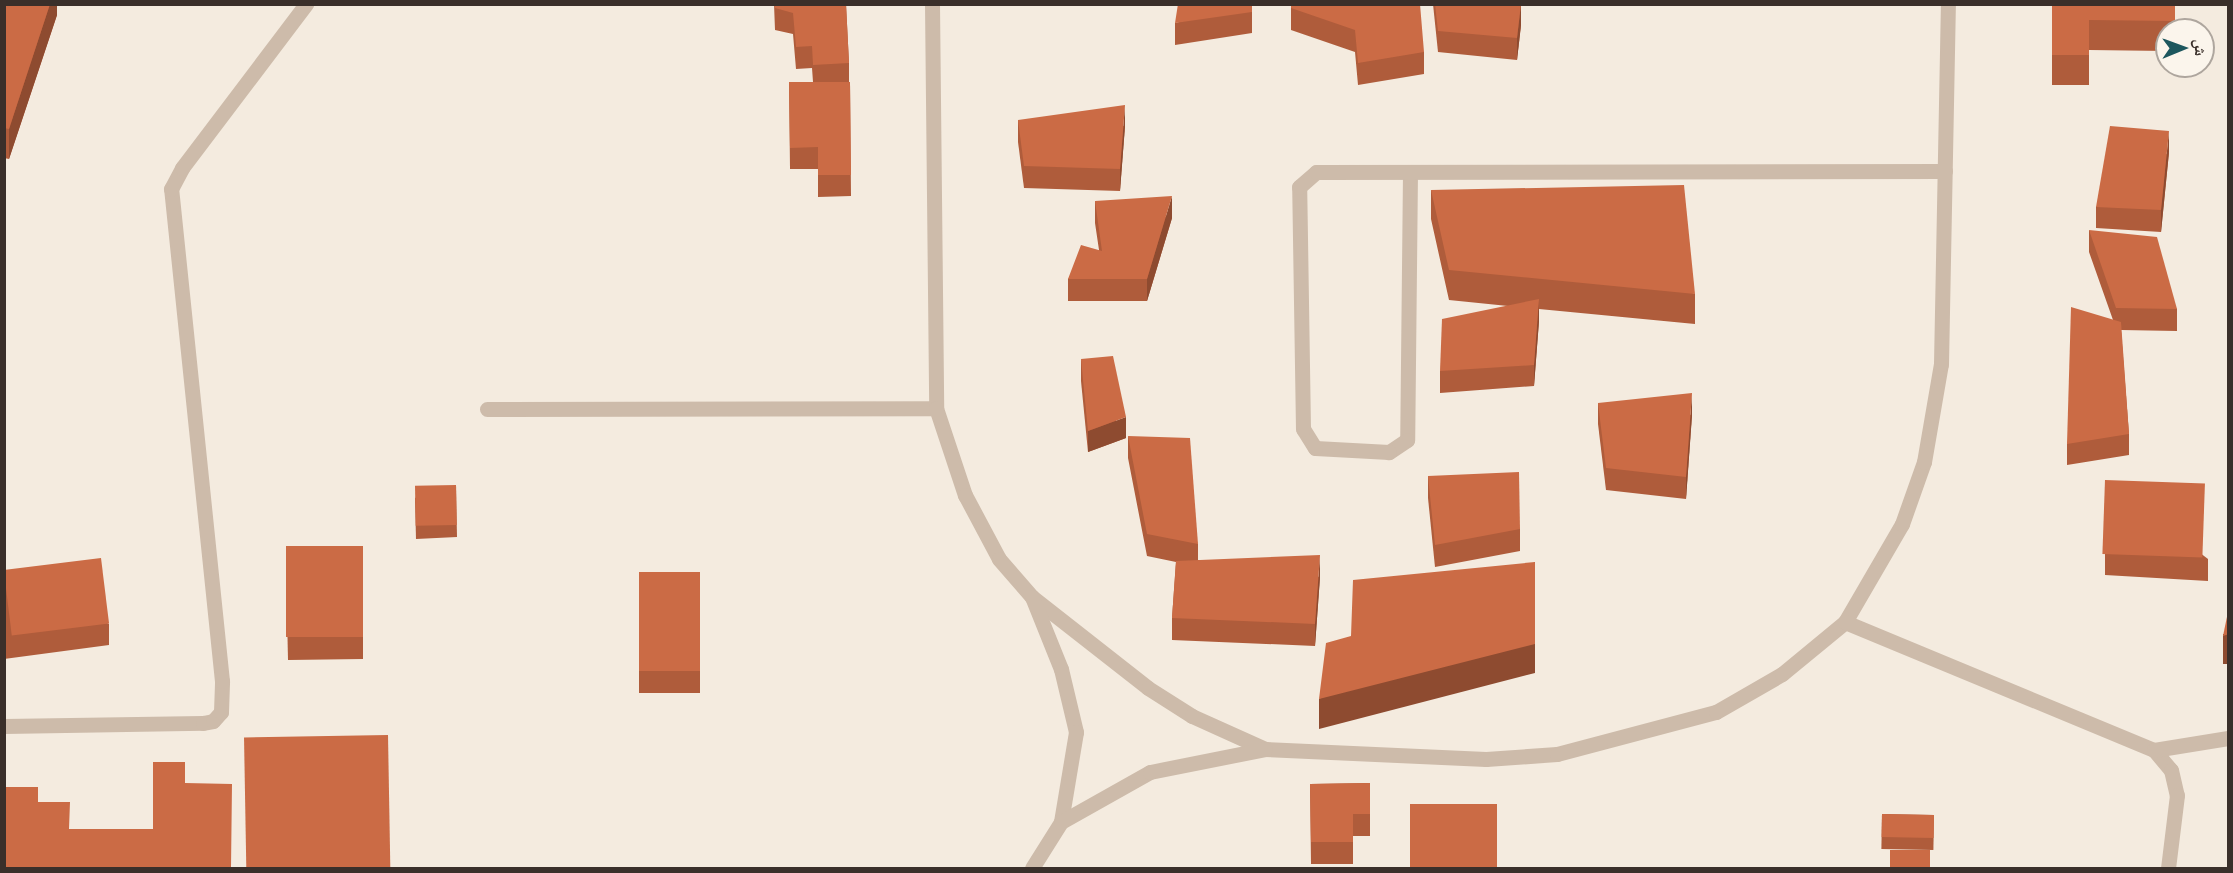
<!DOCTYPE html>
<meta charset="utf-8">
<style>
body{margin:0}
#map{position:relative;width:2233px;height:873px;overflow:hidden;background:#f4ebdf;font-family:"Noto Sans","Noto Naskh Arabic",sans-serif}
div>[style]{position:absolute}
.lane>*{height:15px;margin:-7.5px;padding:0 7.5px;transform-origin:7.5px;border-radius:7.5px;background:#cdbbaa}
.street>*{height:15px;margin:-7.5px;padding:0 7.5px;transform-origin:7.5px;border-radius:7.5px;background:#cdbbaa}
.wall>*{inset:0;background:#af5c3b;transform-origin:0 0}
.shaded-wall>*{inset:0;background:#8e4b30;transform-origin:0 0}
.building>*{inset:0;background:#cb6b45;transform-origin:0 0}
span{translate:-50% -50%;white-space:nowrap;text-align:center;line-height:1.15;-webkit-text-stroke:5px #fbf5ec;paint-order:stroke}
.frame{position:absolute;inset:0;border:6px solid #3a2f2a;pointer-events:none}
.north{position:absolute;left:2155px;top:18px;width:60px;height:60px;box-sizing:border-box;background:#fbf5ec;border:2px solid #aea69e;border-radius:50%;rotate:89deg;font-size:16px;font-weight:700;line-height:24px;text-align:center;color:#3a2f2a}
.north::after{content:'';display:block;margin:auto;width:21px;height:27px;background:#1d575e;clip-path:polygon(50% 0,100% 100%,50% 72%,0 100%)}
</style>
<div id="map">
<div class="lane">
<div style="left:1410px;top:172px;width:268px;rotate:90.6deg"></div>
<div style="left:1407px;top:440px;width:22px;rotate:146deg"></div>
<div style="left:1389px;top:452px;width:74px;rotate:-176.9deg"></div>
<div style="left:1315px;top:448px;width:22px;rotate:-122deg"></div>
<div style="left:1303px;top:429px;width:242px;rotate:-90.9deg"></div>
<div style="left:1299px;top:187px;width:23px;rotate:-41deg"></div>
<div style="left:1316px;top:172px;width:629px;rotate:-0.09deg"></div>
<div style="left:487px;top:409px;width:449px;rotate:-0.1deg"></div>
</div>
<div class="street">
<div style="left:932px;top:4px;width:404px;rotate:89.4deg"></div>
<div style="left:936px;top:408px;width:92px;rotate:71.6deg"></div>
<div style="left:965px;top:495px;width:72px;rotate:62deg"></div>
<div style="left:999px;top:559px;width:50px;rotate:49deg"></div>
<div style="left:1032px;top:597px;width:147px;rotate:38.1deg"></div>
<div style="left:1148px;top:688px;width:52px;rotate:32.5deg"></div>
<div style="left:1192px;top:716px;width:80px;rotate:24.3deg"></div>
<div style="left:1265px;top:749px;width:221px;rotate:2.6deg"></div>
<div style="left:1486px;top:759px;width:71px;rotate:-4deg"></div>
<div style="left:1557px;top:754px;width:164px;rotate:-14.8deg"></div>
<div style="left:1716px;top:712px;width:76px;rotate:-29.9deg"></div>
<div style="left:1782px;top:674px;width:82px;rotate:-39.5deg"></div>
<div style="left:1845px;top:622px;width:113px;rotate:-59.8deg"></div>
<div style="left:1902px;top:524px;width:66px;rotate:-70.5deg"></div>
<div style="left:1924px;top:462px;width:99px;rotate:-80.2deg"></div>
<div style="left:1941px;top:364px;width:360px;rotate:-88.9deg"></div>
<div style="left:1032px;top:597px;width:78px;rotate:68.1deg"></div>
<div style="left:1061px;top:669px;width:65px;rotate:76.6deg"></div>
<div style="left:1076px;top:732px;width:91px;rotate:99.5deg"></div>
<div style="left:1061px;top:822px;width:54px;rotate:122.2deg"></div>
<div style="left:1845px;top:622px;width:334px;rotate:22.5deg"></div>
<div style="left:2154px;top:750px;width:26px;rotate:50deg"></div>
<div style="left:2171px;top:770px;width:26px;rotate:77deg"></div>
<div style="left:2177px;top:795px;width:74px;rotate:97deg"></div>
<div style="left:4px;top:726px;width:199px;rotate:-0.9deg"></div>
<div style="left:203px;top:723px;width:10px;rotate:-11deg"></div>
<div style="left:213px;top:721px;width:12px;rotate:-48deg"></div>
<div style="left:221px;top:712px;width:31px;rotate:-88deg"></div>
<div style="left:222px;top:681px;width:495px;rotate:-95.9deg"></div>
<div style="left:171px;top:189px;width:24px;rotate:-62deg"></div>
<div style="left:182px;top:168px;width:206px;rotate:-52.9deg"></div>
<div style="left:2154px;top:750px;width:75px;rotate:-9.2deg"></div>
<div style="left:1061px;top:822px;width:102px;rotate:-29.3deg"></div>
<div style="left:1150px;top:772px;width:117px;rotate:-11.3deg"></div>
</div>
<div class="wall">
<div style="clip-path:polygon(4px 4px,57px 4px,57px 15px,9px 159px,4px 158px)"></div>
<div style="clip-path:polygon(774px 4px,846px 4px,849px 63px,849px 82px,850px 82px,851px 196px,818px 197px,818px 169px,790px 169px,789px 82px,813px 82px,812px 68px,796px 69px,793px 34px,775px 30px)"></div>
<div style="clip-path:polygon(1252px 4px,1252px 33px,1175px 45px,1175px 23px)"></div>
<div style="clip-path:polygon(1291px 4px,1424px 52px,1424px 74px,1358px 85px,1355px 52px,1291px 30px)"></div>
<div style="clip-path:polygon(1433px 4px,1521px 4px,1521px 25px,1517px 60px,1438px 52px)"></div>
<div style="clip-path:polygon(2052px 4px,2175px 4px,2175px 30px,2167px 30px,2167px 51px,2089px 50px,2089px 85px,2052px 85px)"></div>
<div style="clip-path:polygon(1018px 120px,1125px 126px,1120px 191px,1024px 188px,1018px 142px)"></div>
<div style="clip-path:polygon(2169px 152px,2161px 232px,2096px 228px,2096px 207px)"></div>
<div style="clip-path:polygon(1431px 190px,1695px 294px,1695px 324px,1539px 309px,1539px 321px,1534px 386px,1440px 393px,1440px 371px,1508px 306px,1449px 300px,1431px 219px)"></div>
<div style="clip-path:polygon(1095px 201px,1172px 218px,1147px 301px,1068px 301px,1068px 279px,1099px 250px,1095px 223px)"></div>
<div style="clip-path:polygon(2089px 230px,2177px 309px,2177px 331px,2121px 330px,2129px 434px,2129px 455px,2067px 465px,2067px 444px,2113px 320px,2089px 252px)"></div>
<div style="clip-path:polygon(1081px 359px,1126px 438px,1088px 452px,1081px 381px)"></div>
<div style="clip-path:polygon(1598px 403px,1692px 415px,1686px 499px,1606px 490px,1598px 424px)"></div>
<div style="clip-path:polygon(1128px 436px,1198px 544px,1198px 560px,1320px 577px,1315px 646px,1172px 640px,1172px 618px,1176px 562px,1147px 556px,1128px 458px)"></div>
<div style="clip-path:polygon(1428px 476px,1520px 529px,1520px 551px,1435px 567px,1428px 498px)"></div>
<div style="clip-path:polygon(2105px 480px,2208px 559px,2208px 581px,2105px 575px)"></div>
<div style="clip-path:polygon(456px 485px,457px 537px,416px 539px,415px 498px)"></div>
<div style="clip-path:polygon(363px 546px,363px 659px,288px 660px,286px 569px)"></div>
<div style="clip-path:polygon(4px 571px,109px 624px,109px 645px,4px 659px)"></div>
<div style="left:700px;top:572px;width:121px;height:61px;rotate:90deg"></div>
<div style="clip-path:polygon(1370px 783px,1370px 836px,1353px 836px,1353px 864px,1311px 864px,1310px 784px)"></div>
<div style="left:1882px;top:814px;width:52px;height:35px;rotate:1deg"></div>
</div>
<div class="shaded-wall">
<div style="clip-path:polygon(50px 4px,57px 4px,57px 15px,9px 159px,9px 129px)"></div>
<div style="clip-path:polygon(1521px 4px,1521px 25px,1517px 60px,1517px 38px)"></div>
<div style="clip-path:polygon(1125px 105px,1125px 126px,1120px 191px,1120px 169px)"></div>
<div style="clip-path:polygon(2169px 131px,2169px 152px,2161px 232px,2161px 210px)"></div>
<div style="clip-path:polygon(1172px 196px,1172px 218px,1147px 301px,1147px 279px)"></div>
<div style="clip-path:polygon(1539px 299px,1539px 321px,1534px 386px,1534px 365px)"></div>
<div style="clip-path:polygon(1692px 393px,1692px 415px,1686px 499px,1686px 477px)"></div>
<div style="clip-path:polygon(1126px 417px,1126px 438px,1088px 452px,1088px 431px)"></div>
<div style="clip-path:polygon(1320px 555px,1320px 577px,1315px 646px,1315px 624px)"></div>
<div style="clip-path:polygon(1535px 562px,1535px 673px,1319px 729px,1319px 699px)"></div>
<div style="left:2229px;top:634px;width:30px;height:6px;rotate:90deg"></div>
</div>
<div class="building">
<div style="clip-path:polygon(4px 4px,50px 4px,9px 129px,4px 128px)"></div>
<div style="clip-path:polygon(775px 4px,846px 4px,849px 63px,813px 65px,812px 46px,796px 47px,793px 13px,775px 8px)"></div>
<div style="clip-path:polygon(1178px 4px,1252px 4px,1252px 12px,1175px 23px)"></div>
<div style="clip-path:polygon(1291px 4px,1420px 4px,1424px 52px,1358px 63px,1355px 30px,1291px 8px)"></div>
<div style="clip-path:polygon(1435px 4px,1521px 4px,1517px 38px,1438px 31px)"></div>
<div style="clip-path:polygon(2052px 4px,2175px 4px,2175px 21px,2089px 20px,2089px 55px,2052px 55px)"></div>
<div style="clip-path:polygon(789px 82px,850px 82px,851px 175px,818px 175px,818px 147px,790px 148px)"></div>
<div style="clip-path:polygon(1125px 105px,1120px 169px,1024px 166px,1018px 120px)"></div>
<div style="clip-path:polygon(2110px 126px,2169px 131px,2161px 210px,2096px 207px)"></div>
<div style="clip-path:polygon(1684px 185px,1695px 294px,1449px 270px,1431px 190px)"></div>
<div style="clip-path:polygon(1172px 196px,1147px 279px,1068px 279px,1081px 245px,1102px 251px,1095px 201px)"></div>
<div style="clip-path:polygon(2089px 230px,2157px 237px,2177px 309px,2116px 308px)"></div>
<div style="clip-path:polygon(1539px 299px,1534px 365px,1440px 371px,1442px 319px)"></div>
<div style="clip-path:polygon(2071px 307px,2121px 322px,2129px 434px,2067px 444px)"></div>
<div style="clip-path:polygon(1113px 356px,1126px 417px,1088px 431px,1081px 359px)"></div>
<div style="clip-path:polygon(1692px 393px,1686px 477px,1606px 468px,1598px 403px)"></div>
<div style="clip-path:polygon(1128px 436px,1190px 438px,1198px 544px,1147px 534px)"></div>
<div style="clip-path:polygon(1519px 472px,1520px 529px,1435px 545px,1428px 476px)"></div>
<div style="left:2105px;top:480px;width:100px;height:74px;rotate:2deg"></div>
<div style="left:456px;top:485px;width:40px;height:41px;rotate:89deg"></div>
<div style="left:363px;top:546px;width:91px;height:77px;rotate:90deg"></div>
<div style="clip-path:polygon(1320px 555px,1315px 624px,1172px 618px,1176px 561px)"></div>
<div style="left:101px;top:558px;width:66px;height:98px;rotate:83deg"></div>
<div style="clip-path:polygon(1535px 562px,1535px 644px,1319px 699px,1326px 643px,1351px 636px,1353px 580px)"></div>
<div style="left:700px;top:572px;width:99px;height:61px;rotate:90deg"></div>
<div style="clip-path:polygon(2229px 607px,2229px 634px,2223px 636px)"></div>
<div style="left:388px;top:735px;width:133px;height:144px;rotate:89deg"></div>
<div style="clip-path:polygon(153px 762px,185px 762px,185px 783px,232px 784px,231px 868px,4px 868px,4px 787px,38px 787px,38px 802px,70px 802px,69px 829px,153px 829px)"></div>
<div style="clip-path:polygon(1370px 783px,1370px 814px,1353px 814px,1353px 842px,1311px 842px,1310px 784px)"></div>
<div style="left:1497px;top:804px;width:64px;height:87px;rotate:90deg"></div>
<div style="left:1882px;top:814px;width:52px;height:23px;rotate:1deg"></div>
<div style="left:1930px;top:850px;width:18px;height:40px;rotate:90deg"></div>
</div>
<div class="frame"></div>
<div class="north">ش</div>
</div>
